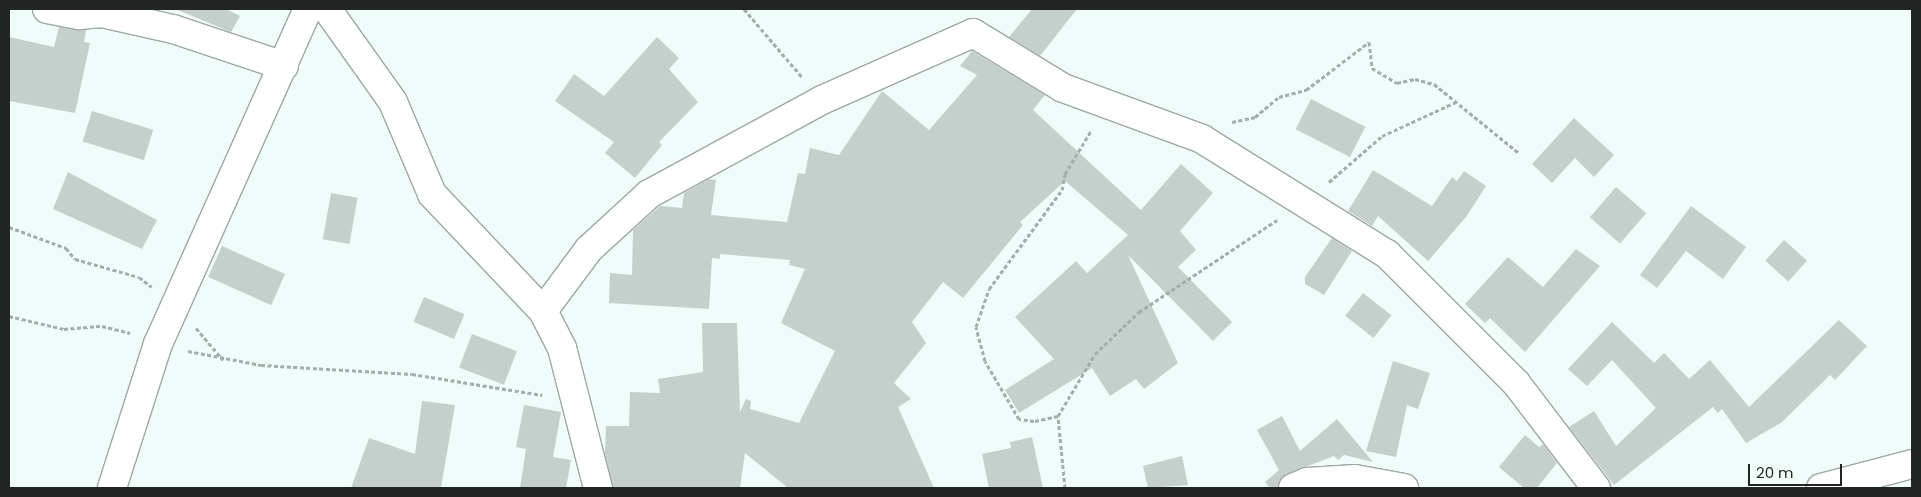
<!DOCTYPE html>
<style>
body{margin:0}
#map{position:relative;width:1921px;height:497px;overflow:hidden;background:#f0fcf9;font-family:Poppins,sans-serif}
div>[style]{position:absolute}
.building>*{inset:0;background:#c5d0cd;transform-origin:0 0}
.path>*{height:3px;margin-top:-1.5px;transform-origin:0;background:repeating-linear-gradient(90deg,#a4adab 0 4px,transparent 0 6.5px)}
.roads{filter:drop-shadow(1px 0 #9da8a4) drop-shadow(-1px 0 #9da8a4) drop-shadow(0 1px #9da8a4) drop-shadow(0 -1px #9da8a4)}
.minor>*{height:28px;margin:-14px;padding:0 14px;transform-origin:14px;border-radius:14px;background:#fff}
span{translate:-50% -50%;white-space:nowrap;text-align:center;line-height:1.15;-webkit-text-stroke:4px #f0fcf9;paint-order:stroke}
.frame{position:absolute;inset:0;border:10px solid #212524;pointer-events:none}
.scale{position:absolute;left:1748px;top:464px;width:94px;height:22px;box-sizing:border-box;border:2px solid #212524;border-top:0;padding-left:6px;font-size:15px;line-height:18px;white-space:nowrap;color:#212524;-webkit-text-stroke:4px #f0fcf9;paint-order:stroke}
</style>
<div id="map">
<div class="building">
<div style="clip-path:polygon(175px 9px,226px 9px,240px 16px,231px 32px)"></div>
<div style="clip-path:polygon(1032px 9px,1077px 9px,1040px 56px,1009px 37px)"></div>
<div style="clip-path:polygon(59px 27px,86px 30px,84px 42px,90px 43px,75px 113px,9px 101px,9px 37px,54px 47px)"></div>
<div style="clip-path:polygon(657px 37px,679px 58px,669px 69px,698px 102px,659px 142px,662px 145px,635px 178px,605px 153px,614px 142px,555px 101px,574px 74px,604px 96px)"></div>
<div style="clip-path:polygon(972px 51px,1045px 95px,1033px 110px,1141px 210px,1181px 164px,1213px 193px,1180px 231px,1196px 250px,1178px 267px,1232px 322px,1213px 341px,1128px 255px,1178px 363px,1144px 389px,1136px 379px,1110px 396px,1092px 368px,1019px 413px,1005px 390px,1054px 359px,1015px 317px,1076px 261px,1087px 273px,1128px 235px,1065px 181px,1020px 222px,1023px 225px,963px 298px,943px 282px,912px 322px,926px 343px,894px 383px,911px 399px,898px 407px,934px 488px,788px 488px,745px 453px,740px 488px,613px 488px,605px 453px,606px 426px,629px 426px,630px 392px,660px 393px,658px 379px,703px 372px,702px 323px,737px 323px,740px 412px,746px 399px,751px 401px,750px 409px,799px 423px,835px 351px,781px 323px,805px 269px,789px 265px,790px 260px,720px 254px,720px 259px,712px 258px,709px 309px,609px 303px,610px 273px,632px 275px,633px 230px,660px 206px,682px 208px,684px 193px,709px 179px,716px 180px,711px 215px,787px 222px,798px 173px,805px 174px,810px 148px,839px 155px,882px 91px,929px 130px,977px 75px,960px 66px)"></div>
<div style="left:1311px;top:99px;width:61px;height:34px;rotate:27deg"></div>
<div style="left:92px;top:111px;width:64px;height:32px;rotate:17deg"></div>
<div style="clip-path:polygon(1574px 118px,1614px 155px,1594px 177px,1575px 158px,1552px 183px,1532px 164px)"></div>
<div style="clip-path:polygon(1373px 170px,1432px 206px,1452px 177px,1457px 181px,1464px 171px,1486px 186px,1466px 217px,1428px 261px,1378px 216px,1372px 226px,1348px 211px)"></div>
<div style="clip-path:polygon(68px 172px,157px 220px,142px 249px,53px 209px)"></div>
<div style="left:1616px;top:187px;width:40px;height:40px;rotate:41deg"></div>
<div style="left:331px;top:193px;width:27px;height:47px;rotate:10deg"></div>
<div style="clip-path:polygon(1691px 206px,1746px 247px,1723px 279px,1686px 251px,1657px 288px,1640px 275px)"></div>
<div style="clip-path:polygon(1332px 238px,1352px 251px,1324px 295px,1305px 284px,1305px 277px)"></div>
<div style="left:1784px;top:240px;width:31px;height:28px;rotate:42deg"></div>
<div style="left:222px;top:246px;width:69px;height:34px;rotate:24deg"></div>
<div style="clip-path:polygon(1576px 249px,1600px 266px,1525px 352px,1490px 318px,1485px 323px,1465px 304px,1508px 257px,1543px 287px)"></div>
<div style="left:1363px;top:293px;width:36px;height:29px;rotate:38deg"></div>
<div style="left:424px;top:297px;width:44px;height:27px;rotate:23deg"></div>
<div style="clip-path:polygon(1839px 320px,1867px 346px,1835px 380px,1830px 375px,1782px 422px,1746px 443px,1722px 409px,1718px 413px,1713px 407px,1614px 485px,1569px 427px,1594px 411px,1616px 446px,1656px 408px,1612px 360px,1587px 386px,1568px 369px,1612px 322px,1654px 363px,1664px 353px,1689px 379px,1710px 360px,1749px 407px)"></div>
<div style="left:472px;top:334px;width:48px;height:36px;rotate:21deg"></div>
<div style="clip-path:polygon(1393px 361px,1430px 373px,1418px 409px,1407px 405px,1396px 457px,1366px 451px)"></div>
<div style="clip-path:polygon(422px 401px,455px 405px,441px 488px,351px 488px,369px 438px,415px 454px)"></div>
<div style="clip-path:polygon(524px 405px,561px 412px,553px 457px,571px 460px,566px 488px,520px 488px,526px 449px,516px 447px)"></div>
<div style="clip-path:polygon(1282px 416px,1300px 451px,1337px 419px,1373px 462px,1344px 455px,1338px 460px,1334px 456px,1287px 474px,1278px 487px,1270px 488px,1265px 482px,1279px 470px,1257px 430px)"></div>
<div style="clip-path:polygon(1525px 435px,1539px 447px,1543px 444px,1557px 463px,1537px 488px,1524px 488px,1499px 467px)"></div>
<div style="clip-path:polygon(1032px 437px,1043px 488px,989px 488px,982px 454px,1011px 448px,1010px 442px)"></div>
<div style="clip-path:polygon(1182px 456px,1188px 485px,1148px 488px,1143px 466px)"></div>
</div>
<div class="path">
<div style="left:744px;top:9px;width:89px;rotate:49.5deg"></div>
<div style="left:1232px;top:122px;width:24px;rotate:-12deg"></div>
<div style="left:1255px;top:117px;width:31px;rotate:-40deg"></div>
<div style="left:1279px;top:97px;width:28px;rotate:-15deg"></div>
<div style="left:1306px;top:90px;width:79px;rotate:-37.3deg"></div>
<div style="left:1369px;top:42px;width:26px;rotate:83deg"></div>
<div style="left:1372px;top:68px;width:29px;rotate:31deg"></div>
<div style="left:1397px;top:83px;width:18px;rotate:-13deg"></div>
<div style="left:1415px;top:79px;width:20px;rotate:15deg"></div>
<div style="left:1434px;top:84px;width:109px;rotate:39.1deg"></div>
<div style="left:1329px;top:182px;width:70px;rotate:-41deg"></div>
<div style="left:1382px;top:136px;width:81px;rotate:-24.7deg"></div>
<div style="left:9px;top:227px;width:61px;rotate:20.2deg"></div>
<div style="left:66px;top:248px;width:14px;rotate:51deg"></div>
<div style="left:75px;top:259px;width:66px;rotate:15.7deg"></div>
<div style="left:139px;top:277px;width:16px;rotate:38deg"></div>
<div style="left:9px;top:316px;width:57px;rotate:13.3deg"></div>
<div style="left:64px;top:329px;width:38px;rotate:-5deg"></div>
<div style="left:102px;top:326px;width:29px;rotate:14deg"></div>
<div style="left:196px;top:328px;width:42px;rotate:49.8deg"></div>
<div style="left:188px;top:351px;width:74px;rotate:10.9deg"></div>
<div style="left:261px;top:365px;width:151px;rotate:3.4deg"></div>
<div style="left:412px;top:374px;width:132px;rotate:9.2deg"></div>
<div style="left:1058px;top:416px;width:25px;rotate:168deg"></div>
<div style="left:1034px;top:421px;width:15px;rotate:-172deg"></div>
<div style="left:1019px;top:419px;width:67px;rotate:-120.4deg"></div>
<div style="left:985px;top:361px;width:35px;rotate:-105deg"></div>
<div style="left:976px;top:327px;width:40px;rotate:-71.1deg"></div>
<div style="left:989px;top:289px;width:123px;rotate:-53.6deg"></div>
<div style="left:1062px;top:190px;width:16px;rotate:-79deg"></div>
<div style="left:1065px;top:174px;width:52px;rotate:-59deg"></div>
<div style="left:1065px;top:488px;width:72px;rotate:-95.6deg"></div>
<div style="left:1058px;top:416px;width:72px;rotate:-59.2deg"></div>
<div style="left:1095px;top:354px;width:61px;rotate:-43.7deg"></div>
<div style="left:1139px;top:312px;width:166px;rotate:-33.7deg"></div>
</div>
<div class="roads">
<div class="minor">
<div style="left:47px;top:9px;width:33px;rotate:11deg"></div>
<div style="left:79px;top:15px;width:23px;rotate:-5deg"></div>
<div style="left:102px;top:13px;width:73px;rotate:12.7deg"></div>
<div style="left:173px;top:29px;width:117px;rotate:18.4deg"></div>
<div style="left:327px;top:9px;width:114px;rotate:54.6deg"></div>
<div style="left:393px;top:102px;width:100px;rotate:67deg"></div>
<div style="left:432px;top:194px;width:161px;rotate:46.5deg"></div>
<div style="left:543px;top:311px;width:42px;rotate:62.8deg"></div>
<div style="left:562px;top:348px;width:145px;rotate:75.6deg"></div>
<div style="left:543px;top:311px;width:77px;rotate:-53.4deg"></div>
<div style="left:589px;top:249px;width:81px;rotate:-42.5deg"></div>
<div style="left:649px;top:194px;width:197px;rotate:-28.5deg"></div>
<div style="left:822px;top:100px;width:165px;rotate:-23.9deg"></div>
<div style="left:973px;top:33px;width:105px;rotate:31.4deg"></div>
<div style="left:1063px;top:88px;width:148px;rotate:20.1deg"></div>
<div style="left:1202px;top:139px;width:218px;rotate:31.9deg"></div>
<div style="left:1387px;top:254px;width:182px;rotate:45deg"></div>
<div style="left:1516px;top:383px;width:132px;rotate:52.7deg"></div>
<div style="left:112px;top:488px;width:151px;rotate:-72.3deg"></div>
<div style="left:158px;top:344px;width:367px;rotate:-65.9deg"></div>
<div style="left:1293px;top:488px;width:15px;rotate:-23deg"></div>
<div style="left:1307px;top:482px;width:48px;rotate:-3.6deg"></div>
<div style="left:1355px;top:479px;width:50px;rotate:10.4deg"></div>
<div style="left:1821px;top:488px;width:94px;rotate:-14.8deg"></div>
</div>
</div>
<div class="frame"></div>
<div class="scale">20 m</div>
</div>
